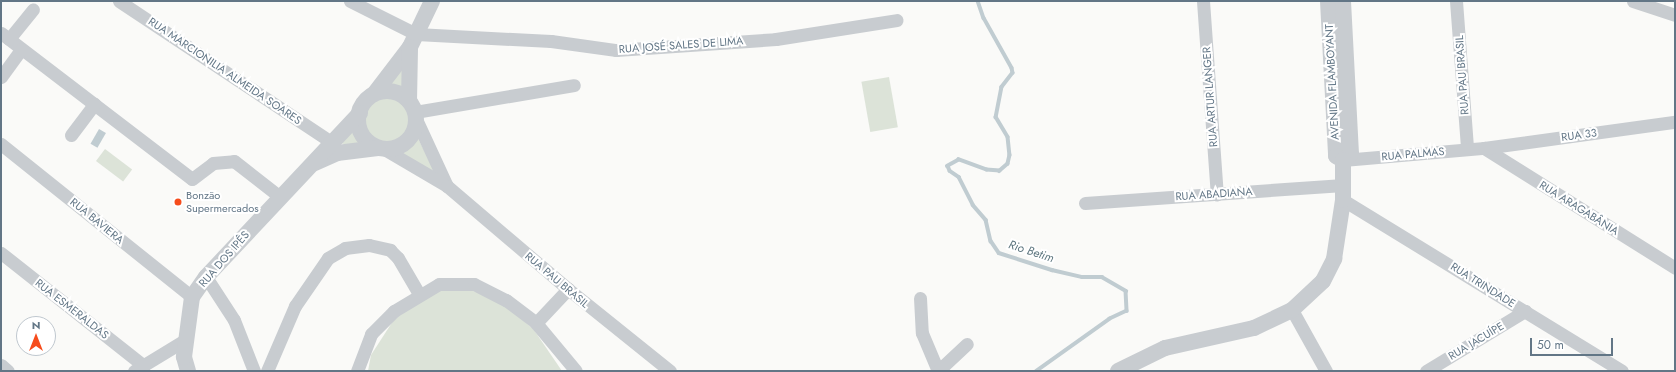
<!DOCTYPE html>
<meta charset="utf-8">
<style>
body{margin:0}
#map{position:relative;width:1676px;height:372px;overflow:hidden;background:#fafaf8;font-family:Jost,sans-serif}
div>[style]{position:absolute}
.green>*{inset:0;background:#dce3d8;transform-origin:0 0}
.round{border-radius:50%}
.water>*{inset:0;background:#c0ccd1;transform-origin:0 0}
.stream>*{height:3.5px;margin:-1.75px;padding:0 1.75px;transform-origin:1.75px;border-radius:1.75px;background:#c0ccd1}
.minor>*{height:13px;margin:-6.5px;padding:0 6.5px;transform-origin:6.5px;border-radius:6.5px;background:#c8ccd0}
.tertiary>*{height:16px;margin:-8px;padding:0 8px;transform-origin:8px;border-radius:8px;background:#c8ccd0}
.tertiary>.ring{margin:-8px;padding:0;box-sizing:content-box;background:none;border:16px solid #c8ccd0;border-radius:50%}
.dots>*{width:11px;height:11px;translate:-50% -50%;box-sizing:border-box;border:2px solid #fff;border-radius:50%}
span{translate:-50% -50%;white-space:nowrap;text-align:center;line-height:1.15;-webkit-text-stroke:4px #fff;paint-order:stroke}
.street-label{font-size:11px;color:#627686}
.poi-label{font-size:11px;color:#627686}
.left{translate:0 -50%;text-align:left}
.water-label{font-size:12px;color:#5d767f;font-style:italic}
.frame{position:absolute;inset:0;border:2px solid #627686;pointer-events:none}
.north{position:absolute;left:16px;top:316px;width:40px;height:40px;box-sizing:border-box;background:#fff;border:1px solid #c0c8cf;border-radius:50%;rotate:0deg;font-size:11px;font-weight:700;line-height:16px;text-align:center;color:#627686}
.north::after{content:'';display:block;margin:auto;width:14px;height:18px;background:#f64c1c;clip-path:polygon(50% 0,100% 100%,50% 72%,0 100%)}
.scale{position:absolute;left:1530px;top:338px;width:83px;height:18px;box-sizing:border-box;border:2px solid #627686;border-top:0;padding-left:5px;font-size:12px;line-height:14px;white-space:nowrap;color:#627686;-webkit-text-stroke:3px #fff;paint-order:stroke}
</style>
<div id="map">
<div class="green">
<div style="clip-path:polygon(411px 49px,401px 90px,384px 88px)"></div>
<div style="left:889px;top:77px;width:51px;height:28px;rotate:80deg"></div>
<div class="round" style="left:365px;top:98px;width:44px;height:44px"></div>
<div style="clip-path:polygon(355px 121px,357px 130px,366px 144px,346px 145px,341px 143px)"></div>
<div style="clip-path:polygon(417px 136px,436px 175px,398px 153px,410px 147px)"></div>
<div style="left:105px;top:149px;width:34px;height:15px;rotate:37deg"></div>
<div style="clip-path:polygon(442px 288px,462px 288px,484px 294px,509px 307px,534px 330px,562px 371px,368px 371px,371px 355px,393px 321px,410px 307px)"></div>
</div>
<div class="water">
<div style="left:99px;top:129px;width:8px;height:17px;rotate:30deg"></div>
</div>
<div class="stream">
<div style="left:978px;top:1px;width:18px;rotate:71deg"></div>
<div style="left:984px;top:18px;width:57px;rotate:60.8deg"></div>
<div style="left:1012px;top:68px;width:5px;rotate:79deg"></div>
<div style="left:1013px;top:73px;width:18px;rotate:128deg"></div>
<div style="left:1002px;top:87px;width:31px;rotate:101deg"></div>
<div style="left:996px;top:117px;width:23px;rotate:59deg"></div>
<div style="left:1008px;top:137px;width:18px;rotate:84deg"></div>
<div style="left:1010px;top:155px;width:9px;rotate:103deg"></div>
<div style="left:1008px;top:164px;width:11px;rotate:139deg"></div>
<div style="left:1000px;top:171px;width:13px;rotate:-176deg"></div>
<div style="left:987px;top:170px;width:30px;rotate:-160deg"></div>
<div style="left:959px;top:160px;width:13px;rotate:151deg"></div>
<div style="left:948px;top:166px;width:5px;rotate:68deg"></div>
<div style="left:950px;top:171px;width:11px;rotate:34deg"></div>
<div style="left:959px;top:177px;width:31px;rotate:63deg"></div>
<div style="left:973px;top:205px;width:20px;rotate:49deg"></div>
<div style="left:986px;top:220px;width:22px;rotate:77deg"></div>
<div style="left:991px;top:241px;width:14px;rotate:56deg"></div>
<div style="left:999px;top:253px;width:56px;rotate:17.8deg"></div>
<div style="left:1052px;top:270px;width:31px;rotate:13deg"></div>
<div style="left:1082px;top:277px;width:20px"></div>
<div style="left:1102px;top:277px;width:28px;rotate:30deg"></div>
<div style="left:1126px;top:291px;width:20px;rotate:87deg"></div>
<div style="left:1127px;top:311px;width:19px;rotate:155deg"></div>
<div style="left:1110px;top:319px;width:90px;rotate:144.5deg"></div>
</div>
<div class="minor">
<div style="left:119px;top:1px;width:255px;rotate:33.6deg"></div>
<div style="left:350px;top:1px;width:74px;rotate:26.6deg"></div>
<div style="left:416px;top:34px;width:135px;rotate:3deg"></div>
<div style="left:551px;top:41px;width:66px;rotate:7.9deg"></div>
<div style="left:616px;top:50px;width:160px;rotate:-3.9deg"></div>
<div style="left:776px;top:39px;width:122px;rotate:-8.9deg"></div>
<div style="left:1203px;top:1px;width:194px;rotate:85.9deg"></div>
<div style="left:1456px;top:1px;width:148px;rotate:85.7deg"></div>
<div style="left:1633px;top:1px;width:44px;rotate:18.4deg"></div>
<div style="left:1px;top:33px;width:240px;rotate:37.4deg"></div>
<div style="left:192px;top:179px;width:26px;rotate:-37deg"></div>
<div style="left:213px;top:163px;width:21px;rotate:-5deg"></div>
<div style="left:234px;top:161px;width:57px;rotate:37.9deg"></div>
<div style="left:9px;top:39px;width:38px;rotate:-51deg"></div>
<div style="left:1px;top:77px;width:34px;rotate:-54deg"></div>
<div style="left:415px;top:112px;width:161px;rotate:-9.6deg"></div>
<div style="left:416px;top:119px;width:74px;rotate:65.2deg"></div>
<div style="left:71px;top:135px;width:39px;rotate:-53deg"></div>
<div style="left:1px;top:144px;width:245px;rotate:38.7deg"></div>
<div style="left:1484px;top:148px;width:226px;rotate:32.1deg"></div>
<div style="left:384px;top:149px;width:73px;rotate:30.4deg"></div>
<div style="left:447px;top:186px;width:159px;rotate:40.4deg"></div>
<div style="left:568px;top:289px;width:131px;rotate:38.8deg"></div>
<div style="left:1343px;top:160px;width:142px;rotate:-4.9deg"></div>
<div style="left:1484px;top:148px;width:193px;rotate:-7.8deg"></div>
<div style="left:1343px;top:200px;width:327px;rotate:31.5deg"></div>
<div style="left:1085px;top:203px;width:259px;rotate:-4deg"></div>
<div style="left:1px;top:253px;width:182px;rotate:38.3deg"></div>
<div style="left:206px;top:277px;width:51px;rotate:56.9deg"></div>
<div style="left:234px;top:320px;width:55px;rotate:68.6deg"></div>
<div style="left:920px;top:298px;width:35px;rotate:87deg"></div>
<div style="left:922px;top:333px;width:41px;rotate:67.2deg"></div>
<div style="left:1292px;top:310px;width:70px;rotate:60.9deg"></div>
<div style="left:536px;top:323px;width:47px;rotate:-46.7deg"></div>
<div style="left:1px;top:365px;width:9px;rotate:41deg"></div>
<div style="left:939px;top:370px;width:38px;rotate:-43deg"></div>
<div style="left:134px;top:371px;width:60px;rotate:-31.3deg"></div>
<div style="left:267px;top:371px;width:71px;rotate:-66.7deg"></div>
<div style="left:295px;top:306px;width:58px;rotate:-55.5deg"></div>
<div style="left:328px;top:258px;width:20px;rotate:-30deg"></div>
<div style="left:345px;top:248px;width:24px;rotate:-7deg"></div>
<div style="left:369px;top:245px;width:22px;rotate:13deg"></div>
<div style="left:390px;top:250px;width:11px;rotate:45deg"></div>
<div style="left:398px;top:258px;width:42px;rotate:59.7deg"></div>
<div style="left:357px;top:371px;width:40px;rotate:-69deg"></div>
<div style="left:371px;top:334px;width:33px;rotate:-45deg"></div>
<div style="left:394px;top:311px;width:52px;rotate:-31deg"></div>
<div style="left:439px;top:284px;width:35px"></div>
<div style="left:474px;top:284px;width:36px;rotate:27deg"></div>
<div style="left:506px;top:300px;width:38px;rotate:37deg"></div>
<div style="left:536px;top:323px;width:62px;rotate:50.2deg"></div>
<div style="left:1426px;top:371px;width:116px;rotate:-31.2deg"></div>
</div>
<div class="tertiary">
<div style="left:1328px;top:1px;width:155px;rotate:87deg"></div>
<div style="left:1336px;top:156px;width:8px;rotate:30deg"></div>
<div style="left:1343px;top:160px;width:10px;rotate:-37deg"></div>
<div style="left:1351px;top:154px;width:153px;rotate:-93deg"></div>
<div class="ring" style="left:358px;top:91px;width:42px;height:42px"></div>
<div style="left:374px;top:94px;width:59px;rotate:-52.5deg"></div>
<div style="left:410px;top:47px;width:51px;rotate:-64.4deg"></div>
<div style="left:409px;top:101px;width:54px;rotate:-88.9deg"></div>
<div style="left:315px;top:163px;width:24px;rotate:-24deg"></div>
<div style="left:337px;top:153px;width:41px;rotate:-7deg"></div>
<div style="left:188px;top:371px;width:15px;rotate:-106deg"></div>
<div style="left:184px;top:357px;width:61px;rotate:-82.4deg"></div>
<div style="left:192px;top:297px;width:24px;rotate:-55deg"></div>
<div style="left:206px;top:277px;width:225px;rotate:-46.8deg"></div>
<div style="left:1118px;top:371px;width:52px;rotate:-26.1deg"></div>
<div style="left:1165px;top:348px;width:91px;rotate:-12.7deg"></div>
<div style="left:1254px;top:328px;width:42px;rotate:-25.3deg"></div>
<div style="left:1292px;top:310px;width:42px;rotate:-43.1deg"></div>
<div style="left:1323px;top:281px;width:25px;rotate:-63deg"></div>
<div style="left:1334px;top:259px;width:60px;rotate:-81.3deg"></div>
<div style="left:1343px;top:200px;width:40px;rotate:-90deg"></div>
</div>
<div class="dots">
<div style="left:178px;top:202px;background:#f64c1c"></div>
</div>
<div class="street-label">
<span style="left:681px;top:45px;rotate:-4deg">RUA JOSÉ SALES DE LIMA</span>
<span style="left:225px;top:71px;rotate:34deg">RUA MARCIONILIA ALMEIDA SOARES</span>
<span style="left:1462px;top:75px;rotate:-94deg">RUA PAU BRASIL</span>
<span style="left:1332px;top:82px;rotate:-93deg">AVENIDA FLAMBOYANT</span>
<span style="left:1210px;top:97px;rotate:-94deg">RUA ARTUR LANGER</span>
<span style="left:1579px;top:135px;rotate:-8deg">RUA 33</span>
<span style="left:1413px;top:154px;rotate:-5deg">RUA PALMAS</span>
<span style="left:1214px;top:194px;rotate:-4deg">RUA ABADIANA</span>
<span style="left:1579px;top:208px;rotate:32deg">RUA ARAGABÂNIA</span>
<span style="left:97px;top:221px;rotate:39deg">RUA BAVIERA</span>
<span style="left:224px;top:259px;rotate:-49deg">RUA DOS IPÊS</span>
<span style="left:557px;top:280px;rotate:40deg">RUA PAU BRASIL</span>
<span style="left:1483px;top:285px;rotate:32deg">RUA TRINDADE</span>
<span style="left:72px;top:309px;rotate:38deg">RUA ESMERALDAS</span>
<span style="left:1476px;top:341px;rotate:-31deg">RUA JACUÍPE</span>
</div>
<div class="poi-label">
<span class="left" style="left:186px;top:202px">Bonzão<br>Supermercados</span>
</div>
<div class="water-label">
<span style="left:1031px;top:252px;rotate:18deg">Rio Betim</span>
</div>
<div class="frame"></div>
<div class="north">N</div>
<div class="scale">50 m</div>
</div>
